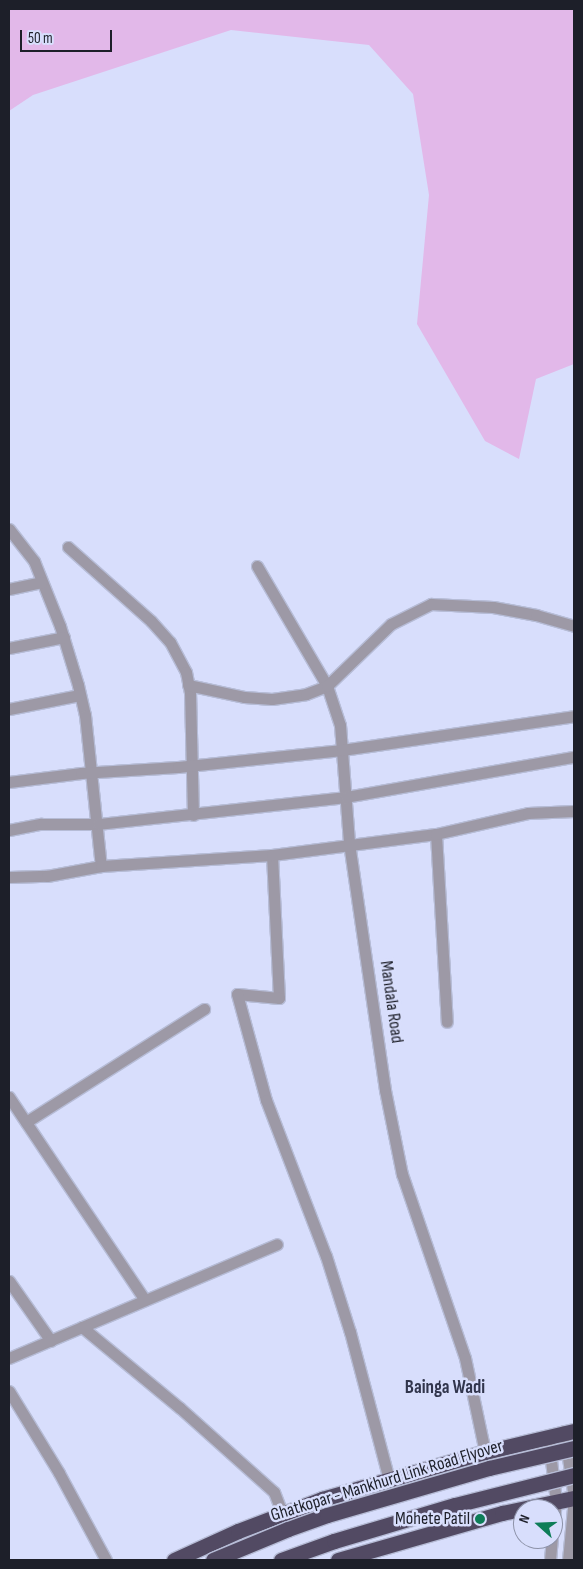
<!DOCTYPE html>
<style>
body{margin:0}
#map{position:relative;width:583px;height:1569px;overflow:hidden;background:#d8defc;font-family:"Sofia Sans Condensed",sans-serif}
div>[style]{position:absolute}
.green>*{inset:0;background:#e2b8e9}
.roads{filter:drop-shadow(1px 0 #b6bcd6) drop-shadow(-1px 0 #b6bcd6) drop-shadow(0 1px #b6bcd6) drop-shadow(0 -1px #b6bcd6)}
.minor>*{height:11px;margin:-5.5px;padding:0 5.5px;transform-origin:5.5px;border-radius:5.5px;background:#9d99a6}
.highway>*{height:15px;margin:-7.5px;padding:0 7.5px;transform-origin:7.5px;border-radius:7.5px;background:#524a63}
.bridges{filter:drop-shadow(1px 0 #b6bcd6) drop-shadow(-1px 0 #b6bcd6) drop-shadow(0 1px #b6bcd6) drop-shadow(0 -1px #b6bcd6)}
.highway-bridge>*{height:15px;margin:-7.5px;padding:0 7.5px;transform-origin:7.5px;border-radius:7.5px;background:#524a63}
.dots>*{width:14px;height:14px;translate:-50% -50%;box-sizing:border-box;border:2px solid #d8defc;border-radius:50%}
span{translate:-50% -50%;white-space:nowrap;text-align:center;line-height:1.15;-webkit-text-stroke:5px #d8defc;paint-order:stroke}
.street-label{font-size:18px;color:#1d1f29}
.poi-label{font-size:18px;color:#1d1f29}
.right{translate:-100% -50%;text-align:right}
.neighbourhood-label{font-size:19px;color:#31354c;font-weight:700}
.frame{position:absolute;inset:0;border:10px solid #1d1f29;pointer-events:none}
.north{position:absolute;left:513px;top:1499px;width:50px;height:50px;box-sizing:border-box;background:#d8defc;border:1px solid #8d92a8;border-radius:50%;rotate:290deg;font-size:14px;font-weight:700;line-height:20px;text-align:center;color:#1d1f29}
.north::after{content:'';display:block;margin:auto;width:18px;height:22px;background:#0e7d58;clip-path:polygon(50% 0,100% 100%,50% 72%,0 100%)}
.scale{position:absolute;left:20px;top:30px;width:92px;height:22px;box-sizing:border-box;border:2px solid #1d1f29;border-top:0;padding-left:6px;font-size:15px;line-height:18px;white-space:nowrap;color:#1d1f29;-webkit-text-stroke:4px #d8defc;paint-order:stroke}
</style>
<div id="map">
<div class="green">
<div style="clip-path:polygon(9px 9px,574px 9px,574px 364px,536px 379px,519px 459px,485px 441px,417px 324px,429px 195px,413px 94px,369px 45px,231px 30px,33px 95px,9px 111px)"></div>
</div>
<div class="roads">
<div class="minor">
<div style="left:9px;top:529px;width:41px;rotate:52deg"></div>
<div style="left:34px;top:561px;width:70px;rotate:68.2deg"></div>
<div style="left:60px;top:626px;width:62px;rotate:73deg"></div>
<div style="left:78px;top:685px;width:31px;rotate:77deg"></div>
<div style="left:85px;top:715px;width:152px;rotate:84deg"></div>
<div style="left:68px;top:547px;width:111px;rotate:41.7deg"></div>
<div style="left:151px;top:621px;width:28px;rotate:48deg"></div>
<div style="left:170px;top:642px;width:34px;rotate:62deg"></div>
<div style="left:186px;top:672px;width:20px;rotate:79deg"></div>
<div style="left:190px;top:692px;width:123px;rotate:88.6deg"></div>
<div style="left:257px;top:566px;width:139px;rotate:59.7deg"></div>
<div style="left:327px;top:686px;width:41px;rotate:71.6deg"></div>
<div style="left:340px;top:725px;width:118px;rotate:85.6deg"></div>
<div style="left:349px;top:843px;width:250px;rotate:81.7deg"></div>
<div style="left:385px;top:1090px;width:86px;rotate:78.6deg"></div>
<div style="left:402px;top:1174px;width:194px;rotate:71.1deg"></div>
<div style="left:465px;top:1358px;width:96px;rotate:78deg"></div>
<div style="left:9px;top:589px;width:33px;rotate:-12deg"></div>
<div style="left:9px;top:648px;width:56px;rotate:-11.3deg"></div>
<div style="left:188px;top:685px;width:57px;rotate:12.1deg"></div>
<div style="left:244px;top:697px;width:28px;rotate:4deg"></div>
<div style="left:272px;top:699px;width:34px;rotate:-8deg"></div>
<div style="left:306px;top:694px;width:22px;rotate:-21deg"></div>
<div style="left:327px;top:686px;width:89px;rotate:-44.1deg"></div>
<div style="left:391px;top:624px;width:45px;rotate:-26.6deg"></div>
<div style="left:431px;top:604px;width:62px;rotate:2.8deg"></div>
<div style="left:493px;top:607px;width:44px;rotate:10.5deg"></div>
<div style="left:536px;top:615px;width:40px;rotate:16deg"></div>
<div style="left:9px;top:709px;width:72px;rotate:-11.2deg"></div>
<div style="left:9px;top:782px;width:73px;rotate:-7.1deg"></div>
<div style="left:81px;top:773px;width:97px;rotate:-3.5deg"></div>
<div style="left:178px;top:767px;width:165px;rotate:-5.9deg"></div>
<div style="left:342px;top:750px;width:234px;rotate:-8.3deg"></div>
<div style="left:9px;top:830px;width:33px;rotate:-11deg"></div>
<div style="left:41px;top:824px;width:57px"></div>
<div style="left:98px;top:824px;width:249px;rotate:-6.2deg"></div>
<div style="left:346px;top:797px;width:231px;rotate:-10deg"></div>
<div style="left:436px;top:834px;width:188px;rotate:86.7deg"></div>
<div style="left:272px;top:855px;width:143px;rotate:87.2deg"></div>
<div style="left:279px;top:998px;width:42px;rotate:-174.6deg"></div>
<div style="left:237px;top:994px;width:110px;rotate:74.7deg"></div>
<div style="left:266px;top:1100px;width:167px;rotate:69deg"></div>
<div style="left:326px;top:1256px;width:80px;rotate:72.5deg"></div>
<div style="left:350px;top:1332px;width:153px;rotate:75.2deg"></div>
<div style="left:9px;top:877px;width:38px;rotate:-2deg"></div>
<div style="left:47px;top:876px;width:55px;rotate:-10.5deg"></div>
<div style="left:101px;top:866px;width:171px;rotate:-3.7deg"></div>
<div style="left:272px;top:855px;width:165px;rotate:-7.3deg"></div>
<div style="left:436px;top:834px;width:94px;rotate:-12.9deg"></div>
<div style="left:528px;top:813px;width:46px;rotate:-2.5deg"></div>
<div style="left:9px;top:1097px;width:244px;rotate:56.2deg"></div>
<div style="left:26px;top:1122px;width:211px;rotate:-32.4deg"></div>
<div style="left:9px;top:1281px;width:73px;rotate:55deg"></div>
<div style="left:82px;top:1327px;width:127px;rotate:39.6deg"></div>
<div style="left:180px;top:1408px;width:126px;rotate:41.8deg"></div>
<div style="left:274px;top:1492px;width:22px;rotate:69deg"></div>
<div style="left:9px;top:1358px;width:291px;rotate:-23deg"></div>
<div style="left:9px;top:1391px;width:96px;rotate:58.6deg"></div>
<div style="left:59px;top:1473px;width:99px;rotate:61.6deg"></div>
<div style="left:564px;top:1431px;width:68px;rotate:81.5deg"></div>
<div style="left:574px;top:1498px;width:62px;rotate:95.5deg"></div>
<div style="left:548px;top:1436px;width:65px;rotate:83deg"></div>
<div style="left:556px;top:1501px;width:27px;rotate:96deg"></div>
<div style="left:550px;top:1560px;width:21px;rotate:-85deg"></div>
</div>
<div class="highway">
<div style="left:174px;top:1560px;width:70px;rotate:-24.4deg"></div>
<div style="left:238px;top:1531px;width:90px;rotate:-20.9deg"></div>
<div style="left:322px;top:1499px;width:170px;rotate:-16.1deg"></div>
<div style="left:485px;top:1452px;width:91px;rotate:-13.3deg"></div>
<div style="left:338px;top:1560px;width:171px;rotate:-16deg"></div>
<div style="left:502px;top:1513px;width:74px;rotate:-11.8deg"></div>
</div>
</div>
<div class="bridges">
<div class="highway-bridge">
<div style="left:213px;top:1560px;width:81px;rotate:-22.5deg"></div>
<div style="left:288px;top:1529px;width:41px;rotate:-19.7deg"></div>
<div style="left:327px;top:1515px;width:169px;rotate:-16.2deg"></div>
<div style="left:489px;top:1468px;width:87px;rotate:-13.2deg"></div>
<div style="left:281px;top:1560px;width:56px;rotate:-19.7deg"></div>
<div style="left:334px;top:1541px;width:126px;rotate:-16.6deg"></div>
<div style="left:455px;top:1505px;width:123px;rotate:-14.1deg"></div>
</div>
</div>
<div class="dots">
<div style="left:480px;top:1519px;background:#0e7d58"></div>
</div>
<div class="street-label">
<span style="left:391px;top:1002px;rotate:82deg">Mandala Road</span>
<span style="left:387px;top:1481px;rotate:-17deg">Ghatkopar - Mankhurd Link Road Flyover</span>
</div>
<div class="poi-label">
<span class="right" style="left:470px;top:1519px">Mohete Patil</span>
</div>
<div class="neighbourhood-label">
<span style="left:445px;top:1388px">Bainga Wadi</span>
</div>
<div class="frame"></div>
<div class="north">N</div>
<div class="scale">50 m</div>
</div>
